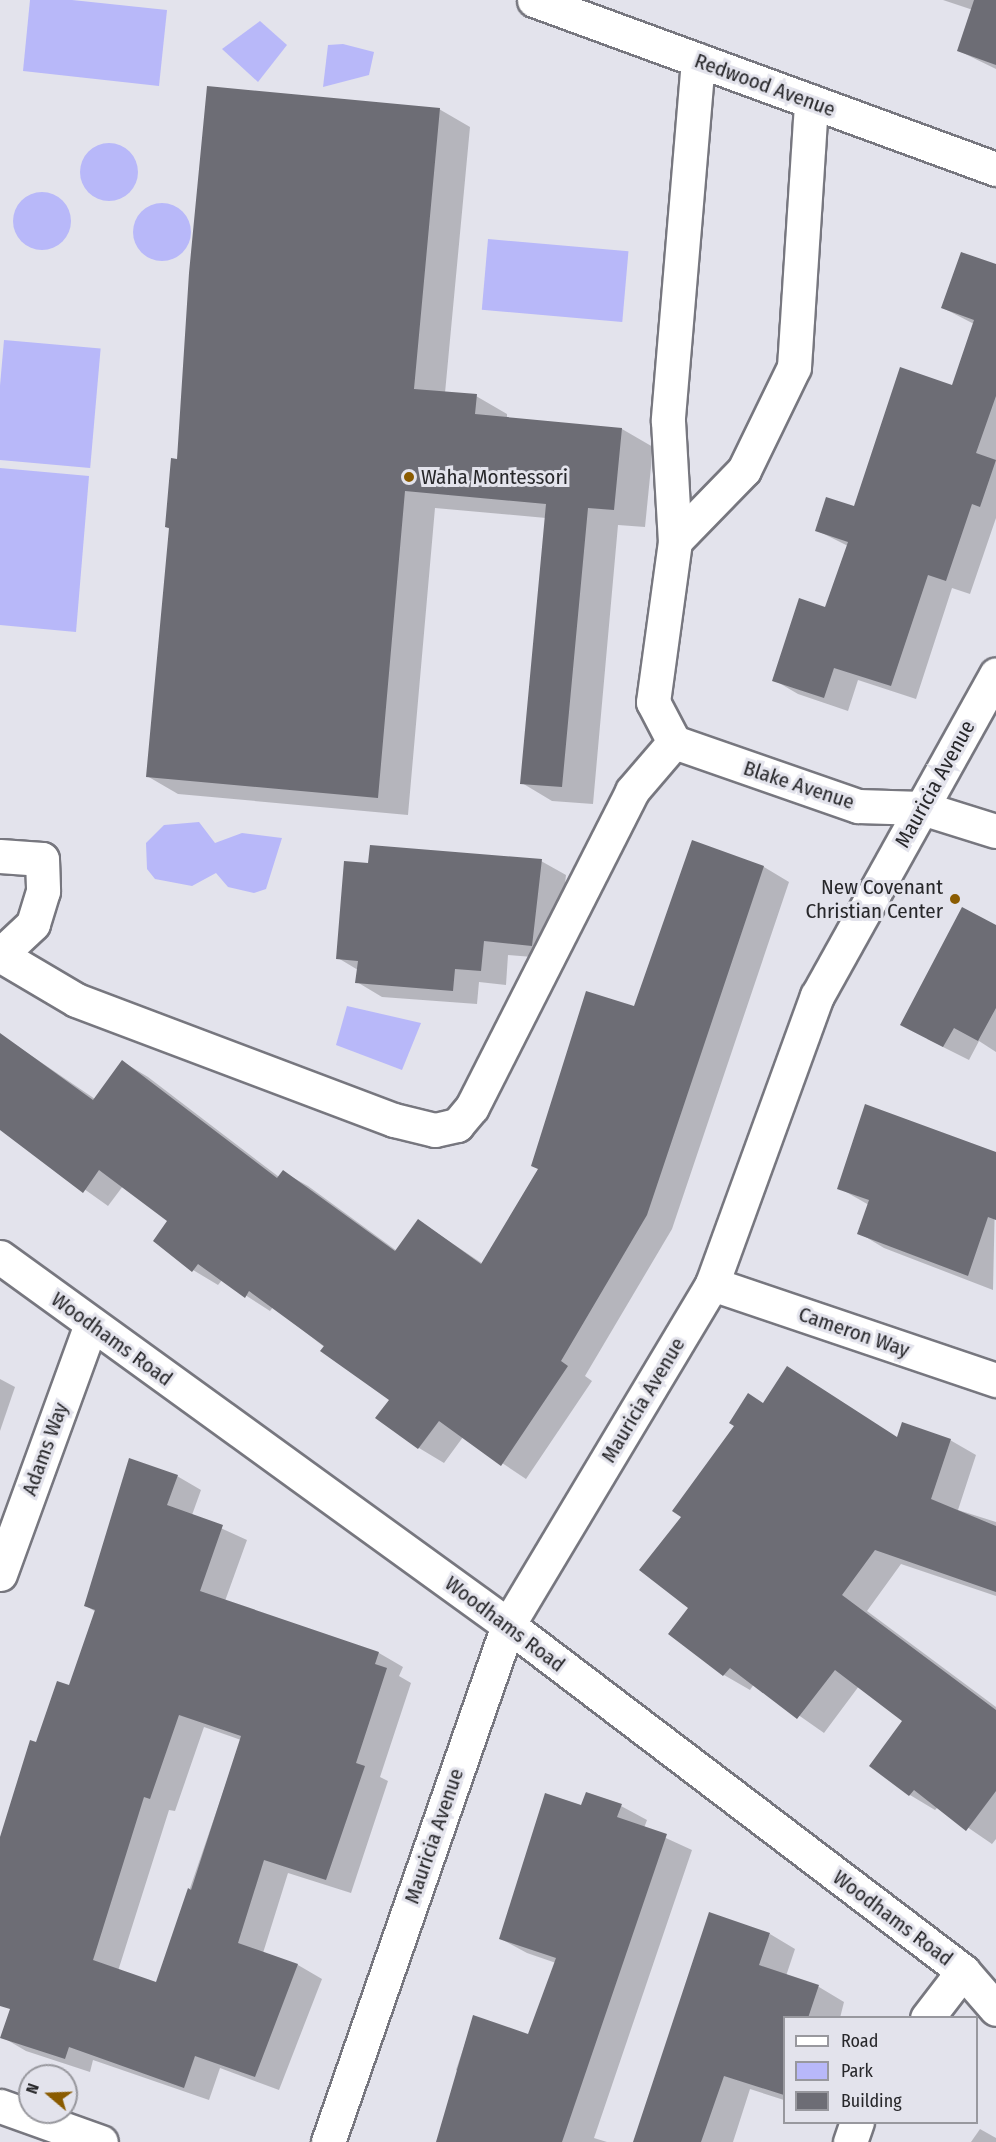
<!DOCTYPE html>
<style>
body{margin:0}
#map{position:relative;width:996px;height:2142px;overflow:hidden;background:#e3e3ec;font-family:"Fira Sans Condensed",sans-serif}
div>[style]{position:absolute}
.green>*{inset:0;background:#b8b8f9;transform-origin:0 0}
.round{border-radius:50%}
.shadow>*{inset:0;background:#0003}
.building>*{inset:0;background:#6d6d75}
.roads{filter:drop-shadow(2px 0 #77777f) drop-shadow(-2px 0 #77777f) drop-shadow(0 2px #77777f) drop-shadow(0 -2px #77777f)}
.minor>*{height:33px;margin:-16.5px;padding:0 16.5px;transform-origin:16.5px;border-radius:16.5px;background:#fff}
.dots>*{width:16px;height:16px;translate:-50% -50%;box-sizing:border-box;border:3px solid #e3e3ec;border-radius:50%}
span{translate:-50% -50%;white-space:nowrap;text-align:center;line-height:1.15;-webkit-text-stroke:6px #e3e3ec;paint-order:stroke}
.street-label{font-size:21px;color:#27272a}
.poi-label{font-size:21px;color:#27272a}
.left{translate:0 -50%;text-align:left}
.right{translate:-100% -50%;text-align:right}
.legend{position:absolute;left:783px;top:2016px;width:195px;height:108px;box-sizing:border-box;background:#e3e3ec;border:2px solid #98989e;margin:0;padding:8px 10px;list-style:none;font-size:18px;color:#27272a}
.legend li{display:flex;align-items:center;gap:12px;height:30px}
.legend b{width:30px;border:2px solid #98989e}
.north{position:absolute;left:18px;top:2064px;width:60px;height:60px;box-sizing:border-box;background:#e3e3ec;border:2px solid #98989e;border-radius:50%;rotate:289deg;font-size:16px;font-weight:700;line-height:24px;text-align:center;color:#27272a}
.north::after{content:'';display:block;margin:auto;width:21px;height:27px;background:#8a5b00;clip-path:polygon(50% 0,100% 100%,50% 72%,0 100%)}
</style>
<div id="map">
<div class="green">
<div style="clip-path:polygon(30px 0,72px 0,167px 10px,159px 86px,23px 71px)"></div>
<div style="clip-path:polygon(260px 21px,287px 45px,258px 82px,222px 49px)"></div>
<div style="clip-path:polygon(343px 44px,374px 52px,369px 75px,323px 87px,328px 45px)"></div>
<div class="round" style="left:80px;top:143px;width:58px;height:58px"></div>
<div class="round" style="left:13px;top:192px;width:58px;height:58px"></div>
<div class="round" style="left:133px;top:203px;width:58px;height:58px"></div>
<div style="left:488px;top:239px;width:141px;height:71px;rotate:5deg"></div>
<div style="left:4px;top:340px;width:97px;height:120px;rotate:5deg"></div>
<div style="clip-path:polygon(0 468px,89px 476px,76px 632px,0 625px)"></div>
<div style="clip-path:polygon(199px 822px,215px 843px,242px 833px,282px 838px,266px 889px,254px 893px,228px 887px,216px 873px,192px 886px,155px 879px,147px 869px,146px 843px,164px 825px)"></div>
<div style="clip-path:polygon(347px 1006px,421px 1023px,402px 1070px,336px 1045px)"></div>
</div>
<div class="shadow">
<div style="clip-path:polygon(943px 0,996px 0,996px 69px,959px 51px,973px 10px)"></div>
<div style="clip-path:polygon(439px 109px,470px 127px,445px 393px,476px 396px,507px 414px,507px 418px,622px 429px,653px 447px,645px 527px,618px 525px,593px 804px,552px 801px,522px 783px,546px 518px,435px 508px,408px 815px,178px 794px,147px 776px,170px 529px,166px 527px,178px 460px)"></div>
<div style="clip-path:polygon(996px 266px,996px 518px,970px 594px,952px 588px,916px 699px,858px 680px,848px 711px,798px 694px,774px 680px,826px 609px,848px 546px,816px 530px,855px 508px,953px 387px,974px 324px,943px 308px)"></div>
<div style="clip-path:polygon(693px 842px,764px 867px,789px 882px,672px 1229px,585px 1376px,592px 1381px,526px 1479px,463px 1437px,444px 1463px,419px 1448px,377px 1418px,391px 1399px,273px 1307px,270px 1311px,222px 1280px,218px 1285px,193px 1270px,169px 1221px,123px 1186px,108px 1206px,0 1129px,1px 1035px,95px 1099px,123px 1062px,148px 1077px,279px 1177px,283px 1172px,308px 1186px,397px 1251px,419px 1221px,483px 1264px,635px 1008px)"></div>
<div style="clip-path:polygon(541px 861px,566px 875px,557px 959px,508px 955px,506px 985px,479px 982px,477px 1004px,382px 997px,357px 982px,358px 970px,338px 958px,370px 865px)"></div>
<div style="clip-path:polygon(996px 927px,996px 1052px,979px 1041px,969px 1060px,927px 1039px)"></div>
<div style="clip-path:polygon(866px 1105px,996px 1154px,993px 1290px,884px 1248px,859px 1233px,869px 1205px,839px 1188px)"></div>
<div style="clip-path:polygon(0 1379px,15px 1387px,0 1431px)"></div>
<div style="clip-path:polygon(764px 1404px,898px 1438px,950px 1440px,976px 1455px,958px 1510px,996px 1522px,996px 1596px,901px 1564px,867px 1611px,996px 1707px,996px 1839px,992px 1844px,938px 1807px,935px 1810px,910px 1795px,871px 1765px,905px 1721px,859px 1686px,824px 1733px,754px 1684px,750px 1690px,724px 1675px,670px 1633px,690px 1607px,683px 1517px)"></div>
<div style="clip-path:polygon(evenodd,177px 1476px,201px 1490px,192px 1515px,247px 1540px,225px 1601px,379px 1653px,403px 1667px,399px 1676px,411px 1683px,380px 1777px,388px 1781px,351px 1893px,288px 1873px,263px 1953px,298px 1965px,322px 1979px,279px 2090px,220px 2068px,209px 2100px,93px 2060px,90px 2072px,26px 2051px,2px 2037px,11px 2009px,0 1998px,0 1838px,37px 1744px,70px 1687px,96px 1612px,86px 1606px,177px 1476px,204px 1727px,241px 1740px,157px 1984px,118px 1971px,169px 1810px,175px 1811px,204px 1727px)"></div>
<div style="clip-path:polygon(621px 1806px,647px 1820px,644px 1828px,692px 1850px,594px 2138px,607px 2142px,440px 2142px,459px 2072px,456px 2070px,474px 2017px,529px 2036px,556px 1963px,527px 1953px,501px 1939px,582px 1807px)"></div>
<div style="clip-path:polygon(770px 1934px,795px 1949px,786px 1976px,819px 1987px,844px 2002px,840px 2018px,784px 2018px,784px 2100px,750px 2089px,733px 2142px,634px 2142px)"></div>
<div style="clip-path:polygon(980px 2129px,996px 2138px,996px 2142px,971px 2142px)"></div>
</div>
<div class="building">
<div style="clip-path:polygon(974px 0,996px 0,996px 65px,957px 51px)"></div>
<div style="clip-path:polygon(207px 86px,440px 108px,414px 389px,477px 394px,475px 414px,622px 428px,614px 510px,588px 508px,562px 787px,520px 784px,546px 504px,405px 491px,378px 798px,146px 777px,169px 528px,165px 527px,171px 458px,177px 459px,189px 273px)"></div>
<div style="clip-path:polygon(961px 252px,996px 264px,996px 396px,976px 453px,996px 460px,980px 507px,972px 504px,946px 581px,928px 575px,891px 686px,834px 668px,824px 698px,772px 681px,799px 598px,825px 607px,848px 542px,815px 531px,826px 497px,854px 506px,900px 367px,952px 385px,974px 320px,941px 308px)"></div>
<div style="clip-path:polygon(692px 840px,764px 866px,647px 1215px,561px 1361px,568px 1366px,501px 1466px,439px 1421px,418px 1449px,375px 1418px,389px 1400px,320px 1351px,324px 1346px,249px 1291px,245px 1298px,198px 1264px,192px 1272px,153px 1241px,167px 1221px,99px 1170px,83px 1193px,0 1130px,0 1033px,93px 1100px,122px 1060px,277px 1178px,283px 1170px,395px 1251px,418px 1219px,481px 1264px,538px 1169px,531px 1166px,586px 991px,634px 1006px)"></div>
<div style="clip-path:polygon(370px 845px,542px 859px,532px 946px,484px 941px,481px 971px,455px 969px,453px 991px,355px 983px,358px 961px,336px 959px,344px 861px,368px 863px)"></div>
<div style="clip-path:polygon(962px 907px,996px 925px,996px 1008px,978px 1041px,954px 1028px,943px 1047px,900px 1025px)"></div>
<div style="clip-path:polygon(865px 1104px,996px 1152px,996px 1220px,988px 1217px,968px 1276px,857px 1234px,869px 1200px,837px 1189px)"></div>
<div style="clip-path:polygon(787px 1366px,897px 1437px,902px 1422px,951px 1439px,931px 1499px,996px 1526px,996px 1592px,875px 1550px,842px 1595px,996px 1710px,996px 1791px,966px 1831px,914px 1790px,909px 1796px,869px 1766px,902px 1721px,835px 1670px,797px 1719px,730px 1668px,723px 1676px,668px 1634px,688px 1608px,639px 1570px,681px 1517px,672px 1511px,734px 1426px,729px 1423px,748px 1393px,763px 1403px)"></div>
<div style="clip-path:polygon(evenodd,129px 1458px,178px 1475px,167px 1505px,223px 1525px,200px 1591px,379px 1652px,375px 1664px,387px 1668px,356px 1763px,365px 1766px,326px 1880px,264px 1860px,238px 1943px,298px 1964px,255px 2077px,195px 2056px,184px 2088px,69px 2047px,65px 2059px,0 2038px,10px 2009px,0 2006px,0 1837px,30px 1740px,36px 1742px,57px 1681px,69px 1685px,95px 1610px,84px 1606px,129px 1458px,179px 1715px,241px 1736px,191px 1890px,188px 1888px,156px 1982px,93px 1960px,144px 1797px,150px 1799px,179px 1715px)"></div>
<div style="clip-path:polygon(586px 1792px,622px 1804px,617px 1817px,667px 1834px,562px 2142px,436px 2142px,473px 2015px,528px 2034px,556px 1958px,499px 1939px,545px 1793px,581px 1805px)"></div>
<div style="clip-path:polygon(709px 1912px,770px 1933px,759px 1965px,819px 1985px,808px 2018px,784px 2018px,784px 2095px,724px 2076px,701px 2142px,633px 2142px)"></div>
</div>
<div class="roads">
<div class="minor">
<div style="left:534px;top:0;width:492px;rotate:20.1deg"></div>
<div style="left:698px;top:60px;width:362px;rotate:94.8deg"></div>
<div style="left:668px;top:421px;width:120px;rotate:86.7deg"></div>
<div style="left:675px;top:541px;width:99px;rotate:-45.8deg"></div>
<div style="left:744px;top:470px;width:114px;rotate:-64.1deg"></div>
<div style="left:794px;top:367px;width:266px;rotate:-86.3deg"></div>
<div style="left:674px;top:742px;width:195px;rotate:19.2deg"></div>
<div style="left:858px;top:806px;width:64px;rotate:1.8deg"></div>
<div style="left:922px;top:808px;width:77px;rotate:17.3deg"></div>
<div style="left:674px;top:742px;width:45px;rotate:-117.7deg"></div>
<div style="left:653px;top:702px;width:162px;rotate:-82.2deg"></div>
<div style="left:0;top:856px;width:42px;rotate:4.1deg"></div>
<div style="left:42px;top:859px;width:32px;rotate:88deg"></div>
<div style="left:43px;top:891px;width:34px;rotate:107deg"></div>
<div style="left:33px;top:924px;width:45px;rotate:136.8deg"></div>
<div style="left:0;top:955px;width:88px;rotate:30.6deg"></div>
<div style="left:76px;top:1000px;width:340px;rotate:20.7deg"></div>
<div style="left:394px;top:1120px;width:42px;rotate:13.7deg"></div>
<div style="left:435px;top:1130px;width:23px;rotate:-13deg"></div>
<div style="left:457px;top:1125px;width:23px;rotate:-50deg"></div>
<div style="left:472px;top:1107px;width:354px;rotate:-63.1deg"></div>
<div style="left:632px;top:791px;width:65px;rotate:-49.4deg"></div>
<div style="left:0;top:1257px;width:627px;rotate:35.92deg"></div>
<div style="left:508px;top:1625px;width:572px;rotate:37.25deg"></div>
<div style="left:963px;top:1971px;width:50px;rotate:49deg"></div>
<div style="left:712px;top:1284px;width:300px;rotate:18.7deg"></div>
<div style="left:0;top:1574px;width:266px;rotate:-70deg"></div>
<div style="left:927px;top:2018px;width:59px;rotate:-52.5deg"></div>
<div style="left:0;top:2106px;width:107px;rotate:19.6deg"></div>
<div style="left:328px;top:2142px;width:547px;rotate:-70.8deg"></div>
<div style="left:508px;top:1625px;width:397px;rotate:-59.1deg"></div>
<div style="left:712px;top:1284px;width:307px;rotate:-70deg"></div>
<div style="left:817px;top:996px;width:368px;rotate:-60.9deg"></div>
<div style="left:850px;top:2142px;width:21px;rotate:-71deg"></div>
</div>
</div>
<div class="dots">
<div style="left:409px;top:477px;background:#8a5b00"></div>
<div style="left:955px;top:899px;background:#8a5b00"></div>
</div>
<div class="street-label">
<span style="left:765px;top:85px;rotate:20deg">Redwood Avenue</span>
<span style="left:935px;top:784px;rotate:-61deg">Mauricia Avenue</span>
<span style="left:799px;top:785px;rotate:18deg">Blake Avenue</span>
<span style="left:854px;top:1332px;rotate:19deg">Cameron Way</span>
<span style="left:112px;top:1339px;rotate:36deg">Woodhams Road</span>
<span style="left:643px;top:1400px;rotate:-59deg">Mauricia Avenue</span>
<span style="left:45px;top:1449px;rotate:-70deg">Adams Way</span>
<span style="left:505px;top:1624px;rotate:37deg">Woodhams Road</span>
<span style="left:434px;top:1836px;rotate:-71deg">Mauricia Avenue</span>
<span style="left:893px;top:1918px;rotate:37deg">Woodhams Road</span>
</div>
<div class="poi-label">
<span class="left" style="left:421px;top:477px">Waha Montessori</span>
<span class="right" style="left:943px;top:899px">New Covenant<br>Christian Center</span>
</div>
<ul class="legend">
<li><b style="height:8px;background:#fff"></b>Road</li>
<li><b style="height:16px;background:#b8b8f9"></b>Park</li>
<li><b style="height:16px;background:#6d6d75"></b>Building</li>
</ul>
<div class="north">N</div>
</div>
